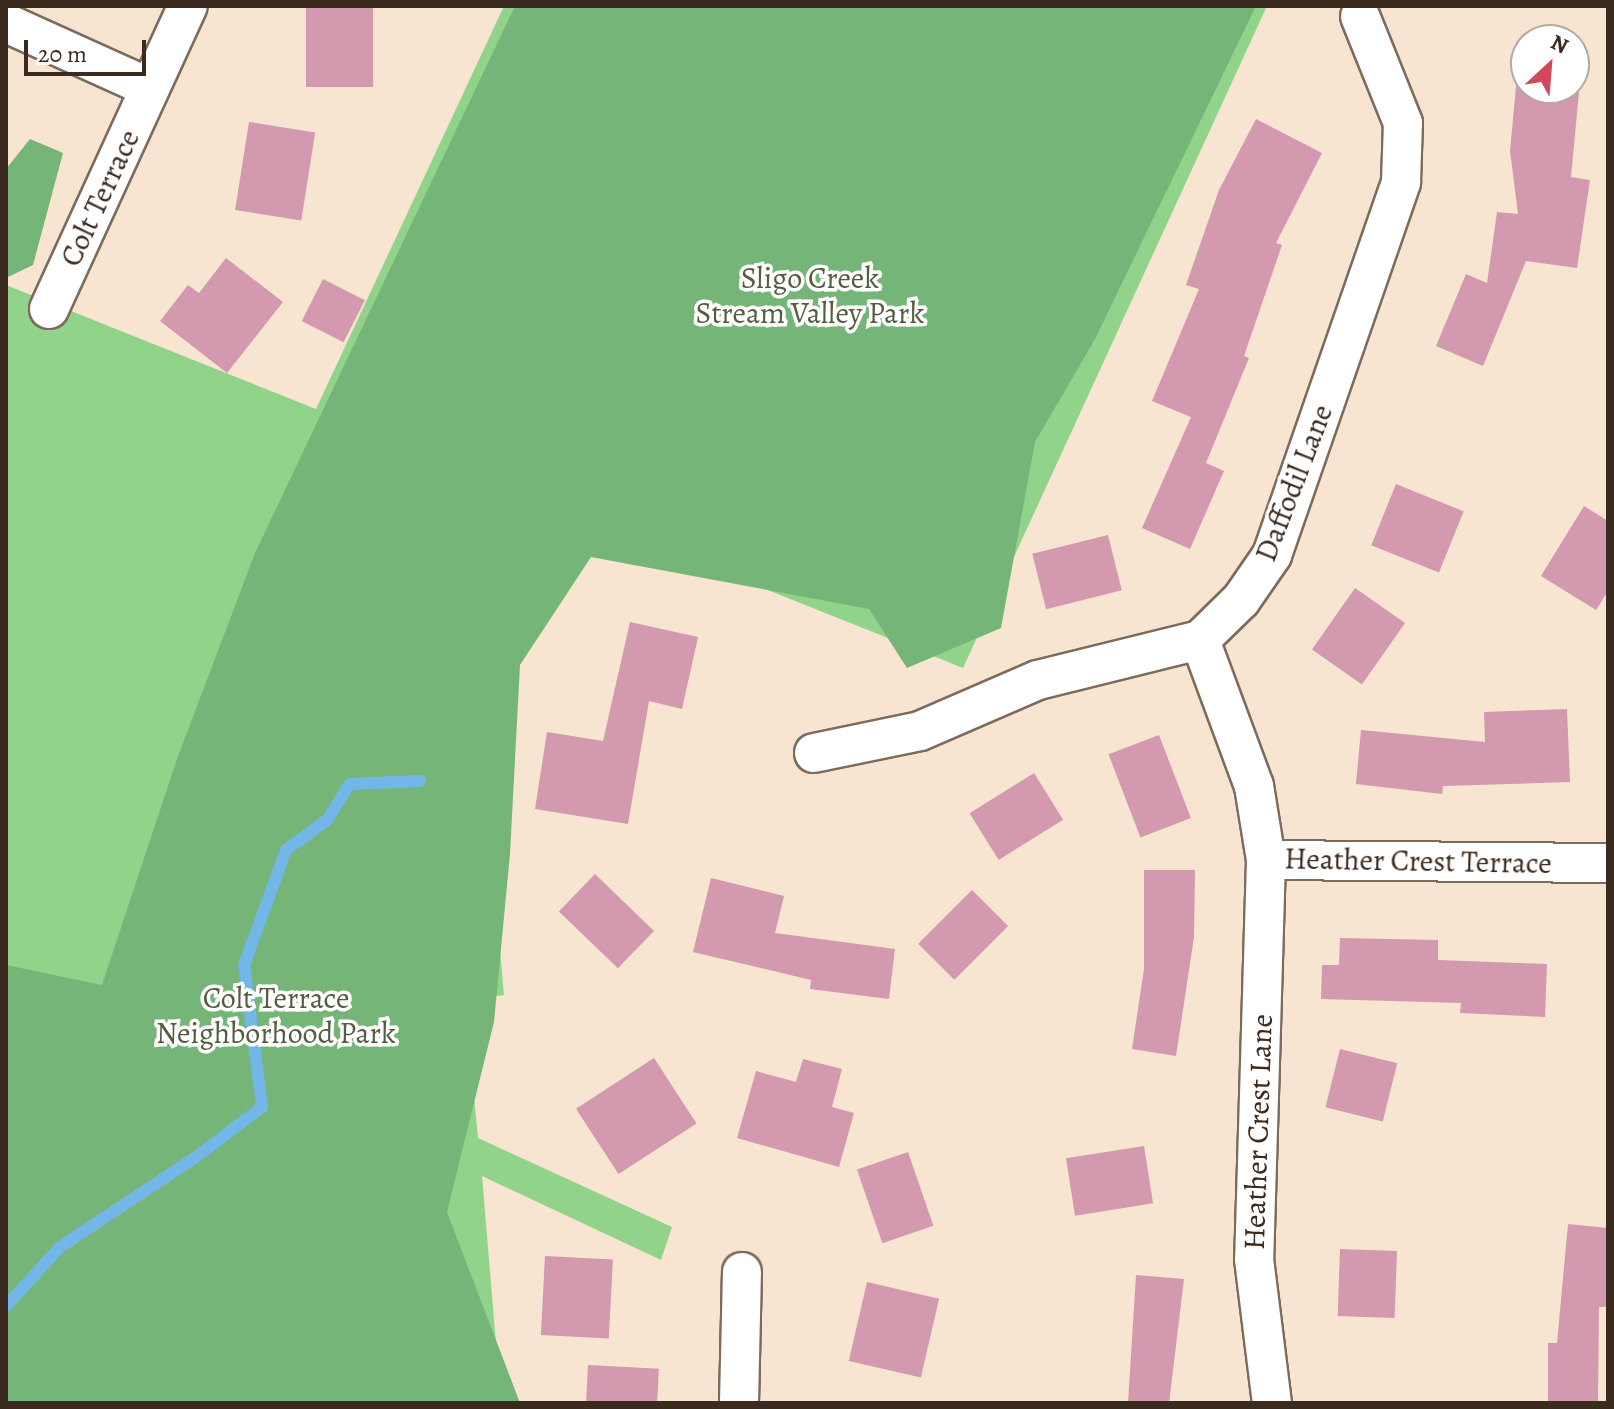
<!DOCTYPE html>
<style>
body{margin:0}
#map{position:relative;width:1614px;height:1409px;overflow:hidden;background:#f7e5d1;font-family:Alegreya,serif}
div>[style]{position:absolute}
.green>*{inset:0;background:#92d38b}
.forest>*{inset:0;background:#75b577}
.stream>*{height:12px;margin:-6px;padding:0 6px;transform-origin:6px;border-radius:6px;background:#72b7e8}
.building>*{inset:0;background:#d299af;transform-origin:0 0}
.roads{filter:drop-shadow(2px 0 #7d6b5d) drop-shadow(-2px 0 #7d6b5d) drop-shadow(0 2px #7d6b5d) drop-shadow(0 -2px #7d6b5d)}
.minor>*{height:38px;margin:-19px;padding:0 19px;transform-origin:19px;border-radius:19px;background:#fff}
span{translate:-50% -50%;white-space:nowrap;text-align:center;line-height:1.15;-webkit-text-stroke:7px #fff;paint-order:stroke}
.street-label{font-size:30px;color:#3b2a1e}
.park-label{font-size:30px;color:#555d3f}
.frame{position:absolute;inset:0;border:8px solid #3b2a1e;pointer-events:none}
.north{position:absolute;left:1510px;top:24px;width:80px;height:80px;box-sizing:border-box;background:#fff;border:2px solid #b1aaa5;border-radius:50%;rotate:26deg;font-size:22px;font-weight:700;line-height:32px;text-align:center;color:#3b2a1e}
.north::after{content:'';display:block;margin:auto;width:28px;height:36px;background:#d1495b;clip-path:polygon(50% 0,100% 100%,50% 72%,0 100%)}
.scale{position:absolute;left:24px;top:40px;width:122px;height:36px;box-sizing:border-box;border:4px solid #3b2a1e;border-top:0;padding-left:10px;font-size:24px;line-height:28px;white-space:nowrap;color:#3b2a1e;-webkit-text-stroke:6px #fff;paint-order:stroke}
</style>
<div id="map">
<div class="green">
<div style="clip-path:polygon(504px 6px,1267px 6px,963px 668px,545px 501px,474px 662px,504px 995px,465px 1000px,478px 1138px,672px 1227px,661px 1260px,482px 1176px,501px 1403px,6px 1403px,6px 285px,316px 409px)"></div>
</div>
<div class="forest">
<div style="clip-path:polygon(515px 6px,1256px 6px,1095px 339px,1035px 442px,1001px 628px,907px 668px,869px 609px,591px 557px,520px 665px,510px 854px,494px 1022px,447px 1212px,520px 1403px,6px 1403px,6px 965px,102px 985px,177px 759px,255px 553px)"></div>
<div style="clip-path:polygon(30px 139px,63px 153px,33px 265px,6px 278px,6px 169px)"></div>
</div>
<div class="stream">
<div style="left:6px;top:1306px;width:80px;rotate:-47.5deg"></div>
<div style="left:60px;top:1247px;width:163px;rotate:-33.5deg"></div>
<div style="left:196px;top:1157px;width:83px;rotate:-37.1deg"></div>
<div style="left:262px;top:1107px;width:143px;rotate:-97.2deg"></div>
<div style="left:244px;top:965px;width:122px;rotate:-69.9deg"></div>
<div style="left:286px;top:850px;width:51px;rotate:-36.2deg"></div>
<div style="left:327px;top:820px;width:43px;rotate:-57.4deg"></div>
<div style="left:350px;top:784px;width:70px;rotate:-2.5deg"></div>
</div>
<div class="building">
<div style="left:306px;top:6px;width:67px;height:81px"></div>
<div style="clip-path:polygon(1519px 54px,1526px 55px,1526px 88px,1574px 88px,1574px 59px,1582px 60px,1571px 177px,1590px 180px,1577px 268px,1526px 261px,1483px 366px,1436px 346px,1466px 274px,1487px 283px,1497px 212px,1518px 214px,1510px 151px)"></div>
<div style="clip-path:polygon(1256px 119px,1322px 153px,1276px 243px,1282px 245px,1244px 356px,1249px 358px,1206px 463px,1224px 471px,1190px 549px,1142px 528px,1191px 417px,1152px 401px,1199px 289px,1186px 285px,1219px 190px)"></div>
<div style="left:249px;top:122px;width:67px;height:89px;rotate:9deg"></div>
<div style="clip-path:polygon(226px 258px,283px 302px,227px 373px,160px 321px,188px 285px,199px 293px)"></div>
<div style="left:323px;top:279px;width:47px;height:47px;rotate:27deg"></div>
<div style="left:1396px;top:484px;width:73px;height:66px;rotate:22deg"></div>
<div style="clip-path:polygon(1584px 506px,1608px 521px,1608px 591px,1596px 610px,1541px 576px)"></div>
<div style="left:1108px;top:535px;width:57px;height:78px;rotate:76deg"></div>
<div style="left:1355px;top:588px;width:61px;height:75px;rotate:35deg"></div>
<div style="clip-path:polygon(630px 622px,698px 637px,682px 709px,649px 701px,628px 824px,535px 809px,547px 732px,603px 741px)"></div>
<div style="clip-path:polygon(1567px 709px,1570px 782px,1443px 786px,1442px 794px,1356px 784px,1361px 730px,1485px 742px,1484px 712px)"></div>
<div style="left:1159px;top:735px;width:89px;height:54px;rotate:69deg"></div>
<div style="left:1034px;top:773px;width:55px;height:76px;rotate:58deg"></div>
<div style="clip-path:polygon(1144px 870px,1195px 870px,1194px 937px,1176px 1056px,1132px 1049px,1144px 969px)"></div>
<div style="left:595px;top:874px;width:82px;height:52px;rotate:44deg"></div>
<div style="clip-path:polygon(711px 878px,784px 896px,775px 933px,895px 949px,889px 999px,810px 989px,811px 980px,693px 952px)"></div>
<div style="left:972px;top:890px;width:51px;height:76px;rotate:45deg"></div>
<div style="clip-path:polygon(1340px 938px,1438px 940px,1438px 960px,1547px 964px,1545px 1017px,1460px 1013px,1461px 1003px,1321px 999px,1322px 965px,1339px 965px)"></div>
<div style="left:1340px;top:1049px;width:59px;height:60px;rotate:14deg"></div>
<div style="left:654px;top:1058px;width:78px;height:93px;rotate:57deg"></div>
<div style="clip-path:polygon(803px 1059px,842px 1069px,832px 1107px,854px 1113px,839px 1167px,737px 1138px,756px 1071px,796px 1082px)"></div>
<div style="left:1144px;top:1146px;width:58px;height:79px;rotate:81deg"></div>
<div style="left:908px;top:1152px;width:78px;height:54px;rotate:71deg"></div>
<div style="clip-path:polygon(1568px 1224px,1608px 1228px,1608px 1307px,1599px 1307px,1598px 1403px,1548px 1403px,1548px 1343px,1557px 1343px)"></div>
<div style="left:1340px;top:1249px;width:57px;height:67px;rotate:2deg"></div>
<div style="left:545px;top:1256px;width:68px;height:79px;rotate:3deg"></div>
<div style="clip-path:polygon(1136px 1275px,1184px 1279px,1169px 1403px,1128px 1403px)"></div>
<div style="left:867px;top:1282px;width:74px;height:81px;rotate:13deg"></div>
<div style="left:588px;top:1365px;width:71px;height:38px;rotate:3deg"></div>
</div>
<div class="roads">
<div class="minor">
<div style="left:6px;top:23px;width:158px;rotate:24.3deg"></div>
<div style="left:49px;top:309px;width:333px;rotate:-65.4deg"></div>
<div style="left:1200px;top:640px;width:156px;rotate:69.7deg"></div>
<div style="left:1254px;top:786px;width:75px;rotate:80.8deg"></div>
<div style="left:1266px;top:860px;width:399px;rotate:91.7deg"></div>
<div style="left:1254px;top:1259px;width:145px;rotate:82.9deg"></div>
<div style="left:814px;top:753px;width:108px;rotate:-11.7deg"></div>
<div style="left:920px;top:731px;width:129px;rotate:-23.4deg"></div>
<div style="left:1038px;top:680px;width:167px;rotate:-13.9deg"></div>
<div style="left:1200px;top:640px;width:57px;rotate:-44.3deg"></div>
<div style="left:1241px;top:600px;width:55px;rotate:-55.4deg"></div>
<div style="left:1272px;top:555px;width:395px;rotate:-70.9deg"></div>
<div style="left:1401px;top:182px;width:59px;rotate:-88.1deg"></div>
<div style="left:1403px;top:123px;width:115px;rotate:-111.9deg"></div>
<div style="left:1266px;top:860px;width:342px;rotate:0.5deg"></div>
<div style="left:739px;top:1403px;width:131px;rotate:-88.7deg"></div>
</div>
</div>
<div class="street-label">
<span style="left:100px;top:198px;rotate:-65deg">Colt Terrace</span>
<span style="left:1294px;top:483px;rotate:-69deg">Daffodil Lane</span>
<span style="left:1418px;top:861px;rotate:1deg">Heather Crest Terrace</span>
<span style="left:1258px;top:1132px;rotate:-88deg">Heather Crest Lane</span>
</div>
<div class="park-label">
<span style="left:810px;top:295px">Sligo Creek<br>Stream Valley Park</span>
<span style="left:276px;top:1015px">Colt Terrace<br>Neighborhood Park</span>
</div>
<div class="frame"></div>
<div class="north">N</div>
<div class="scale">20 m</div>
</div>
